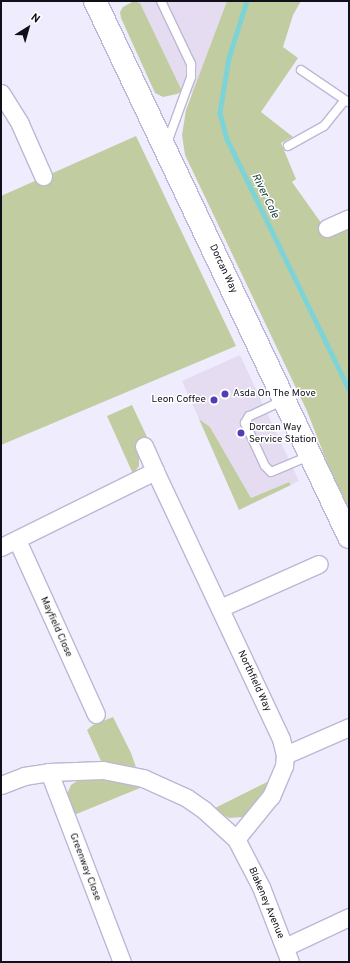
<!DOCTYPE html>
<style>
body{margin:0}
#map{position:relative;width:350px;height:963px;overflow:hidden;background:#efecfe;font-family:Overpass,sans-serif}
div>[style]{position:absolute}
.commercial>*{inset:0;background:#e6dcf1}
.green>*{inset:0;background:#c1cda1}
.stream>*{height:4.5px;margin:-2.25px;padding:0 2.25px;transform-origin:2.25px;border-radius:2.25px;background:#7ed3d7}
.roads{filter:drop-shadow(1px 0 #bcb7d4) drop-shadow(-1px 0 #bcb7d4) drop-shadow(0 1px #bcb7d4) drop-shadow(0 -1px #bcb7d4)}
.lane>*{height:8px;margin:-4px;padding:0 4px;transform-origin:4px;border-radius:4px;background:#fff}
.street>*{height:17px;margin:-8.5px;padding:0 8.5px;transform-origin:8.5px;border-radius:8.5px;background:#fff}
.secondary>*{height:22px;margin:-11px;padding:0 11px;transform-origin:11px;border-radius:11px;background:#fff}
.dots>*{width:11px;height:11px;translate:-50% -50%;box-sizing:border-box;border:2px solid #fff;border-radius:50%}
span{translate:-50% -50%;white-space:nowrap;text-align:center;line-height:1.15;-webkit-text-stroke:3px #fff;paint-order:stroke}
.street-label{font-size:10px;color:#110f19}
.poi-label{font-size:10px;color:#110f19}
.left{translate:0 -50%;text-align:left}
.right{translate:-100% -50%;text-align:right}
.water-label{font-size:11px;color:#0a3537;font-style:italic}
.frame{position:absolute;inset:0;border:2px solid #110f19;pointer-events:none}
.north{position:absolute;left:8px;top:8px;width:40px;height:40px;-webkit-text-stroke:3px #fff;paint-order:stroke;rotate:37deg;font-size:11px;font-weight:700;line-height:16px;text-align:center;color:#110f19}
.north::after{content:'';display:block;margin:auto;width:14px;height:18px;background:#110f19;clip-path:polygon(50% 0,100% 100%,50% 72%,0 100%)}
</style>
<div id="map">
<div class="commercial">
<div style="clip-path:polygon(139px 1px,227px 1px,193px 94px,182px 91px)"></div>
<div style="clip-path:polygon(240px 355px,299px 481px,291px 485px,289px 482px,251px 498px,210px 427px,199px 419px,182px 381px)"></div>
</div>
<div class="green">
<div style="clip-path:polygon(134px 1px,140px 3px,182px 91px,177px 94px,163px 97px,155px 93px,121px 18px,120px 12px,123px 7px)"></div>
<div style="clip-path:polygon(227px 1px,301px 1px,293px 15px,283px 47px,298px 58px,261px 112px,293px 137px,281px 143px,296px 179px,292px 182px,329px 234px,341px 228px,349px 230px,349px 519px,307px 411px,185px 155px,182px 135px,186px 110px)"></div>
<div style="clip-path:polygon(136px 136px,236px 346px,1px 445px,1px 196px)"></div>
<div style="clip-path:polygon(132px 405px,149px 441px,139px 454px,139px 466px,133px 474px,107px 416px)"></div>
<div style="clip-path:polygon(199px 419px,210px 427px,251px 498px,289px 482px,291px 485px,239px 510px)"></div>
<div style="clip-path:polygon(113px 717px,131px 753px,136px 767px,101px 761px,87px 730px,93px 725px)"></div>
<div style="clip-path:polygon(91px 777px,139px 785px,140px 788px,74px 815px,67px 794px,71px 785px,80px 779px)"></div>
<div style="clip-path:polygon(271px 780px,262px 797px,243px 817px,229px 818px,213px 809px)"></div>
</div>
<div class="stream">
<div style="left:247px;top:1px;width:60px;rotate:107.5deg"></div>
<div style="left:229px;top:58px;width:56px;rotate:99.3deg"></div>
<div style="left:220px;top:113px;width:27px;rotate:75deg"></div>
<div style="left:227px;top:139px;width:278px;rotate:64deg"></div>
</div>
<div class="roads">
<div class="lane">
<div style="left:161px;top:1px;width:70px;rotate:64.5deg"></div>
<div style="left:191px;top:64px;width:13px;rotate:90deg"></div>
<div style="left:191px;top:77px;width:70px;rotate:110deg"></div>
<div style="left:301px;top:70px;width:57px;rotate:34.2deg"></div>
<div style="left:288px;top:146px;width:41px;rotate:-29.1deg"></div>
<div style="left:324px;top:126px;width:33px;rotate:-51deg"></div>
<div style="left:284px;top:400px;width:38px;rotate:155deg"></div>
<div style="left:249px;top:416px;width:8px;rotate:120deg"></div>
<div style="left:245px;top:423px;width:47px;rotate:65.1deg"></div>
<div style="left:265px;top:466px;width:8px;rotate:45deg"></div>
<div style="left:271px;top:472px;width:41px;rotate:-22.8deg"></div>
</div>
<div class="street">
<div style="left:1px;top:93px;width:36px;rotate:58deg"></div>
<div style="left:20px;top:124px;width:57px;rotate:66.1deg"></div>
<div style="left:327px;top:228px;width:24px;rotate:-24deg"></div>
<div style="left:144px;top:446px;width:27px;rotate:66deg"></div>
<div style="left:17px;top:540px;width:191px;rotate:65.6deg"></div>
<div style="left:1px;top:547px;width:172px;rotate:-26.3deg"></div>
<div style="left:155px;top:471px;width:296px;rotate:64.8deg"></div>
<div style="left:281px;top:739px;width:16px;rotate:76deg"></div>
<div style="left:285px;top:755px;width:11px;rotate:95deg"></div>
<div style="left:284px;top:766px;width:33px;rotate:113deg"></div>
<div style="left:271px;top:796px;width:55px;rotate:129.1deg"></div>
<div style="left:220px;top:608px;width:108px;rotate:-24deg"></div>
<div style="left:285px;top:755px;width:70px;rotate:-23.6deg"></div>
<div style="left:49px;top:772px;width:204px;rotate:69deg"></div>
<div style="left:1px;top:785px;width:25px;rotate:-21deg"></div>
<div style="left:24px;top:776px;width:25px;rotate:-9deg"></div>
<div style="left:49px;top:772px;width:54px;rotate:-2.1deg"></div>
<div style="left:103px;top:770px;width:41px;rotate:11.3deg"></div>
<div style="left:143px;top:778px;width:48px;rotate:24.4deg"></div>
<div style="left:187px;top:798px;width:21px;rotate:35deg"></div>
<div style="left:204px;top:810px;width:43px;rotate:42.2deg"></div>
<div style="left:236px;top:839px;width:54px;rotate:62.5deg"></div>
<div style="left:261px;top:887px;width:80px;rotate:68.9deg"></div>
<div style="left:285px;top:947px;width:71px;rotate:-25.1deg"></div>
</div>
<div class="secondary">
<div style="left:95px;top:1px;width:593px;rotate:64.64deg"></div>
</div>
</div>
<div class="dots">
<div style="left:225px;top:394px;background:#513db4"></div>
<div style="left:214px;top:400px;background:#513db4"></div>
<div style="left:241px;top:433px;background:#513db4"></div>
</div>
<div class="street-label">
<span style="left:223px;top:269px;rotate:65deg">Dorcan Way</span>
<span style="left:56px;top:627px;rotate:66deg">Mayfield Close</span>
<span style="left:254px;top:681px;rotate:65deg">Northfield Way</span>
<span style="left:85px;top:867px;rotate:69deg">Greenway Close</span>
<span style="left:266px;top:903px;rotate:67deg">Blakeney Avenue</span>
</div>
<div class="poi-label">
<span class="left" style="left:233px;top:394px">Asda On The Move</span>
<span class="right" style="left:206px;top:400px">Leon Coffee</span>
<span class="left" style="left:249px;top:433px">Dorcan Way<br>Service Station</span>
</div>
<div class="water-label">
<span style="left:265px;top:196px;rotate:64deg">River Cole</span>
</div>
<div class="frame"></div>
<div class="north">N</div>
</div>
